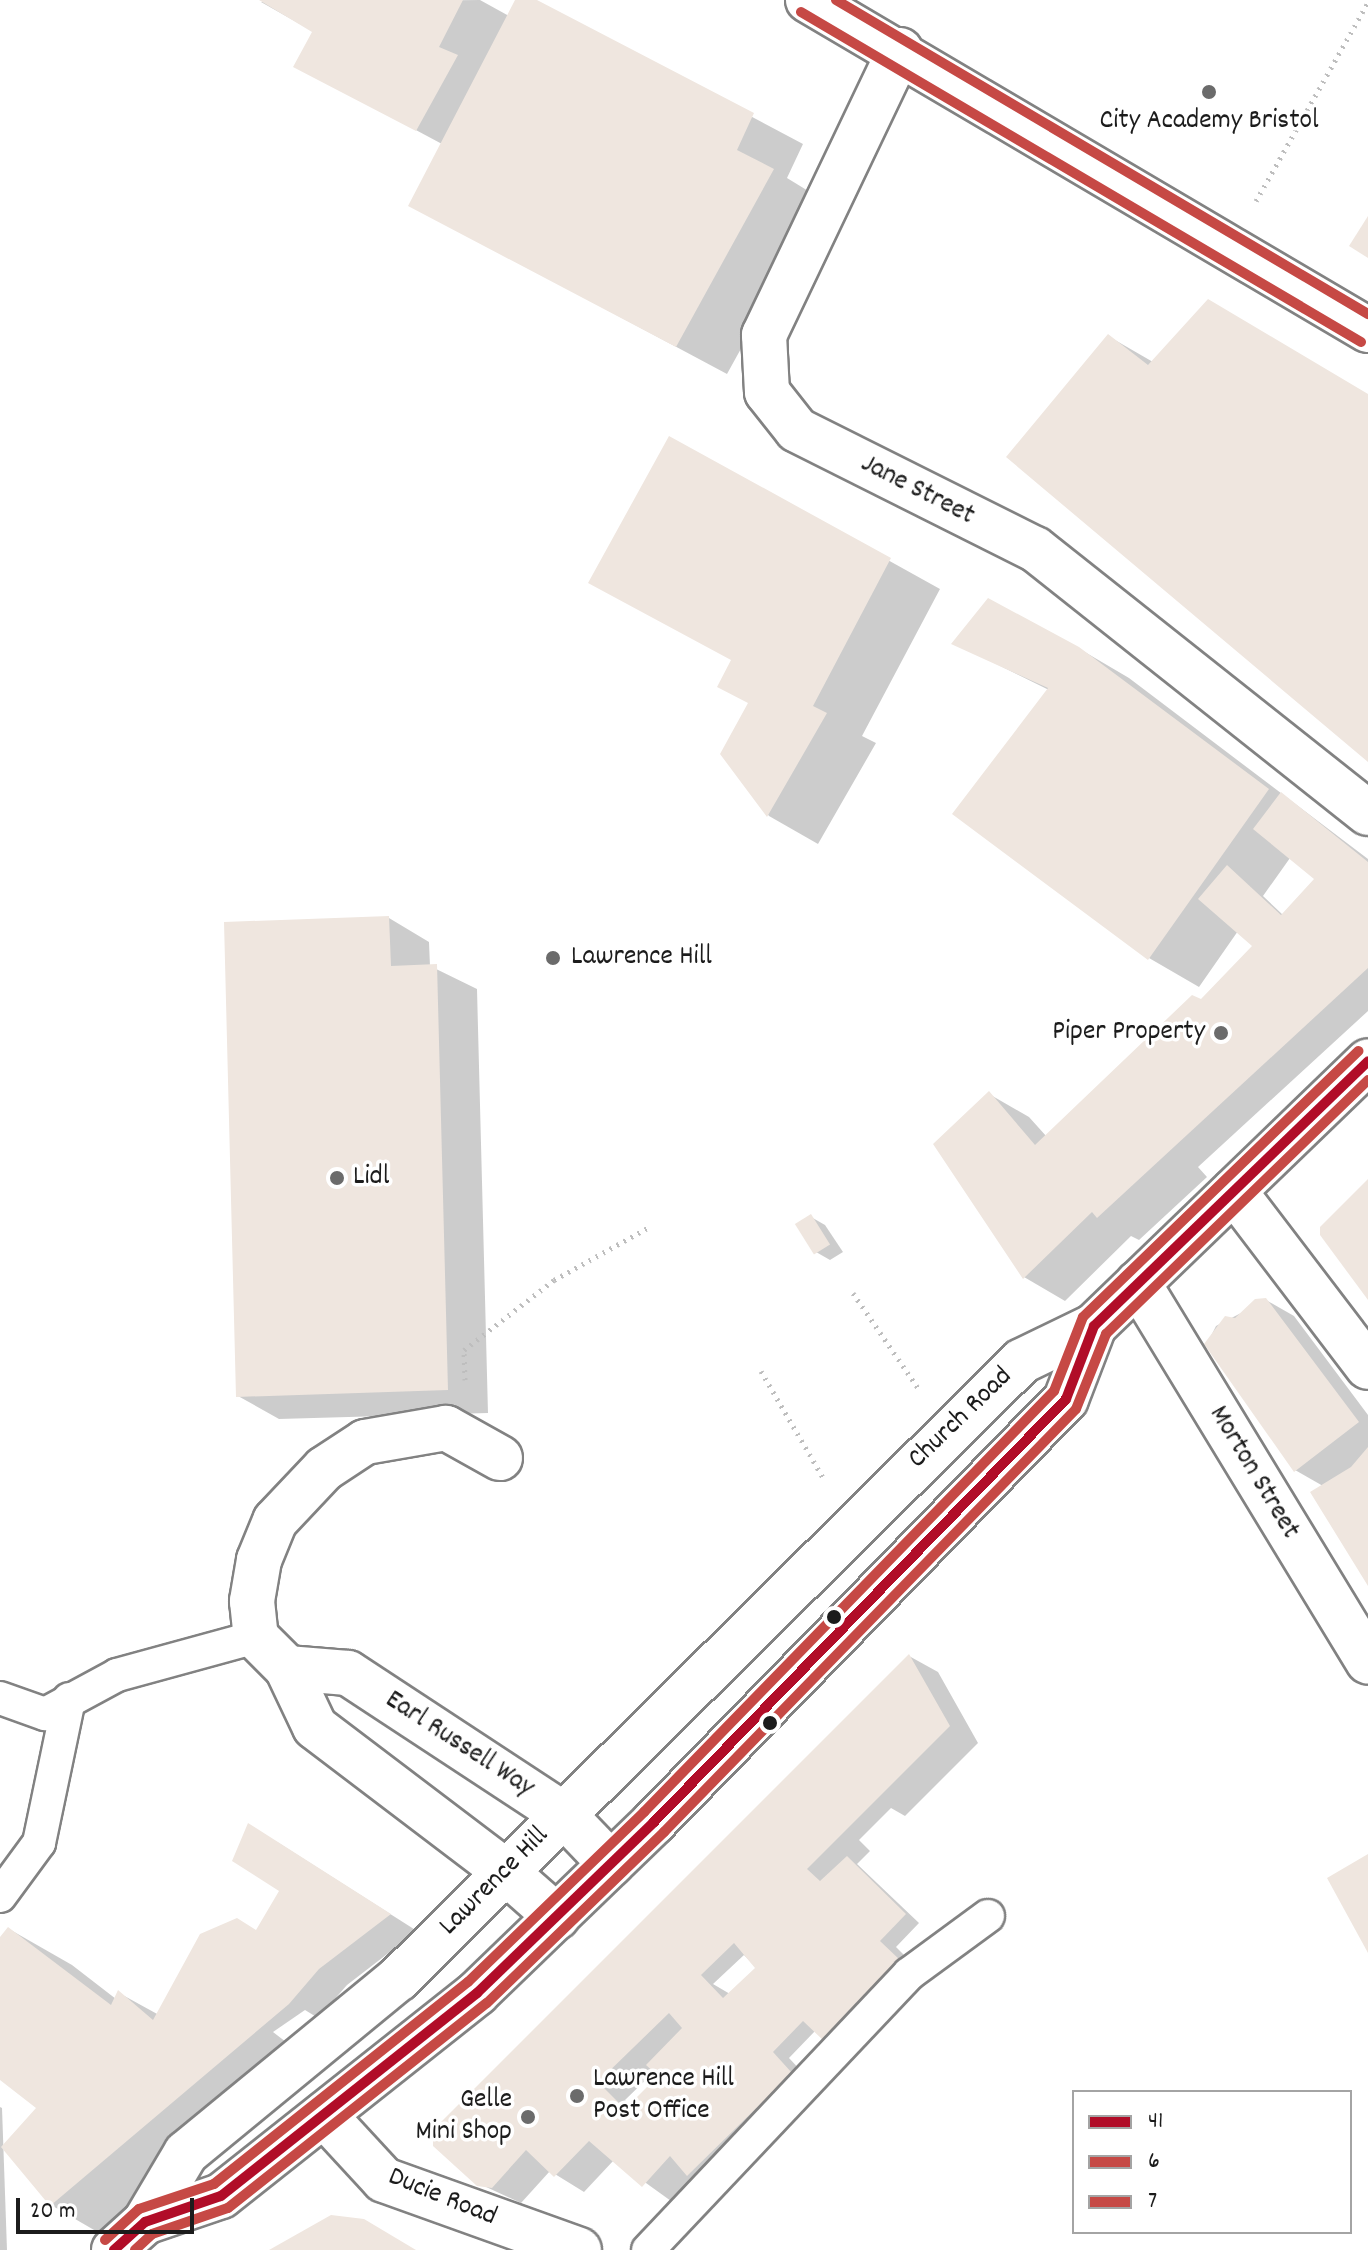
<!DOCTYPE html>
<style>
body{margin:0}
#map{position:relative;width:1368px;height:2250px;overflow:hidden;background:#fff;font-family:Dekko,sans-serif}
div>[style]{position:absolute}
.shadow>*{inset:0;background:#0003}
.building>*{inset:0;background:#efe6df;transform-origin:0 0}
.path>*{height:5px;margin-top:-2.5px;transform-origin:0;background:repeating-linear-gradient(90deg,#bebebe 0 2px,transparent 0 8px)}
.roads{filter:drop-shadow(2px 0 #828282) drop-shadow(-2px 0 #828282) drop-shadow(0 2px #828282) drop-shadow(0 -2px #828282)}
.lane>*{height:32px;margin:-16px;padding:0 16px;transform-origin:16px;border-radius:16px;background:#fff}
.street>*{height:44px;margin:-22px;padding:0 22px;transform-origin:22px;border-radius:22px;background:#fff}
.primary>*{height:44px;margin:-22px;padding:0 22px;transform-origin:22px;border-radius:22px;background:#fff}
.bus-1>*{height:10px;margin:-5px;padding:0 5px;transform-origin:5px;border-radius:5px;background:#b10d28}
.bus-2>*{height:10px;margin:-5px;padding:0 5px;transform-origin:5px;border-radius:5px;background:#c64945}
.bus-3>*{height:10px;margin:-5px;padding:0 5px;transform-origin:5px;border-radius:5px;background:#c64945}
.dots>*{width:22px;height:22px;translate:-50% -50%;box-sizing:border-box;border:4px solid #fff;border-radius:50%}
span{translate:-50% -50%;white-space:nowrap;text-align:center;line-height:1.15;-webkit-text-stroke:7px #fff;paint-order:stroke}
.poi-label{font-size:28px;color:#1c1c1c}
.left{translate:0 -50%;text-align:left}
.right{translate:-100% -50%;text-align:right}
.street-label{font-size:28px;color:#1c1c1c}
.legend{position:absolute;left:1072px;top:2090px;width:280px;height:144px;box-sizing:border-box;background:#fff;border:2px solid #a4a4a4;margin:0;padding:10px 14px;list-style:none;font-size:24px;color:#1c1c1c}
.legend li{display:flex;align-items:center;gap:16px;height:40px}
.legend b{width:40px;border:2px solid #a4a4a4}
.scale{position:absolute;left:16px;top:2198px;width:178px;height:36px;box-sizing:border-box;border:4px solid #1c1c1c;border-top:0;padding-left:10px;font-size:24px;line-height:28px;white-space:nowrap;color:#1c1c1c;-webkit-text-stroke:6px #fff;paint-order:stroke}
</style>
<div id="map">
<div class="shadow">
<div style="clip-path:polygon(480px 0,509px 16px,517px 0,532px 0,803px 144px,787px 178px,823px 200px,727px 374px,411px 205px,442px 144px,296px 66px,314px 32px,261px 2px)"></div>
<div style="clip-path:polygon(1108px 336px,1153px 362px,1291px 349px,1368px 395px,1368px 759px)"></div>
<div style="clip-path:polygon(670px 439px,940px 589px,862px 736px,876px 743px,818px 844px,769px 816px,722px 754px,750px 704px,733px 660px)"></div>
<div style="clip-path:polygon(evenodd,954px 643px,1078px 648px,1129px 678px,1368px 859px,1368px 1011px,1198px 1167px,1207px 1177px,1139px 1240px,1131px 1236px,1065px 1301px,1024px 1277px,989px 1094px,1029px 1117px,1047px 1137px,1201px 1001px,1254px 945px,1238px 931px,1199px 987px,1149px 958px,1049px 690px,954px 643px,1290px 858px,1317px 879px,1283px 915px,1263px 896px,1290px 858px)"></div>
<div style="clip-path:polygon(389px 918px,429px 942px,430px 966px,477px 989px,488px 1413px,279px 1419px,238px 1396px)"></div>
<div style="clip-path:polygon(811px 1217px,825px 1225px,843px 1252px,830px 1260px,816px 1252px)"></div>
<div style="clip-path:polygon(1266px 1300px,1294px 1316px,1368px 1415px,1368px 1582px,1323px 1486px,1295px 1470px,1207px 1344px,1216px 1326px)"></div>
<div style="clip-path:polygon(evenodd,909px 1656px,938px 1672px,978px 1743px,905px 1816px,891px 1808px,859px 1840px,870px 1851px,857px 1864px,919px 1923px,896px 1947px,928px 1979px,853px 2056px,816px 2030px,789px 2058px,819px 2090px,716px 2191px,693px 2177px,671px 2201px,614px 2160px,584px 2192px,550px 2171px,521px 2203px,484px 2186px,909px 1656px,744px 1955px,757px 1968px,730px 1994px,713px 1984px,744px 1955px,909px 1656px,655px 2071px,660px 2076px,631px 2106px,625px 2100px,655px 2071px)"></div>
<div style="clip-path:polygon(277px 1842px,417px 1931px,347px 1985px,318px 2018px,305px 2010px,273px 2032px,286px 2042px,241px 2081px,113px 2241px,51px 2205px,39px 2108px,0 2077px,0 1940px,9px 1929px,72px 1965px,116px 1999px,119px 1993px,159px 2015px,257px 1931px,282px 1890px)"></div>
<div style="clip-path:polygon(0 2107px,2px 2108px,7px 2250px,0 2250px)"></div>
</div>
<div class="building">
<div style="clip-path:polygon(259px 0,463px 0,439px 47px,458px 55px,416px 131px,293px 67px,312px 32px)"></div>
<div style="clip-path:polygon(515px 0,537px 0,754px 113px,737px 150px,774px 169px,676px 347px,408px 206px)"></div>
<div style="clip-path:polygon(1368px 216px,1368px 258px,1349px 246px)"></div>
<div style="clip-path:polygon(1208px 299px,1368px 394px,1368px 762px,1006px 457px,1108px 334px,1148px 365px)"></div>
<div style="clip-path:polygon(669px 436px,891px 558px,813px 706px,827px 713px,767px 817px,720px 754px,748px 703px,717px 687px,731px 660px,588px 583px)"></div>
<div style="clip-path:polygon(988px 598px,1079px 647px,1269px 789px,1148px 960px,952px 814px,1048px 688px,951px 644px)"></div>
<div style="clip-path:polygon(1281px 792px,1368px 862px,1368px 968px,1097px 1218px,1092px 1212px,1023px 1279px,933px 1144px,989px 1091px,1035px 1145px,1192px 995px,1201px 999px,1252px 946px,1198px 899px,1227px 865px,1281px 915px,1314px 879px,1253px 829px)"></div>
<div style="clip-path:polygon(389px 916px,391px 966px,437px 964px,448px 1390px,236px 1397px,224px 922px)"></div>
<div style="clip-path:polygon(1368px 1179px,1368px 1300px,1320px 1235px,1320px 1227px)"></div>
<div style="left:811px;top:1214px;width:36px;height:19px;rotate:58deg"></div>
<div style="clip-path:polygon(1266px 1298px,1359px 1422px,1294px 1472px,1204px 1344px,1225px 1316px,1235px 1318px,1255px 1299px)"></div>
<div style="clip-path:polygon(1368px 1447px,1368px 1586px,1310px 1492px,1351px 1467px)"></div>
<div style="clip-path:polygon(evenodd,909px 1654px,950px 1726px,807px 1869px,820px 1881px,847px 1856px,906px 1914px,880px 1941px,901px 1961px,824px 2041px,803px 2021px,773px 2052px,792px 2073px,687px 2176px,670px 2156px,642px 2187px,589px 2141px,554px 2177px,526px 2150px,492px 2188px,477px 2186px,433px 2146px,433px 2130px,909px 1654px,734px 1943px,755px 1968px,723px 1998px,701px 1975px,734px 1943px,909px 1654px,669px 2013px,682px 2028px,646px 2065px,658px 2076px,625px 2109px,598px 2082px,669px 2013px)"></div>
<div style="clip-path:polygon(248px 1823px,391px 1914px,319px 1969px,289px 2004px,50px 2206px,1px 2147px,36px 2108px,0 2080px,0 1937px,8px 1927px,111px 2005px,118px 1990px,153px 2020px,200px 1934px,237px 1918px,256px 1930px,279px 1891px,232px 1861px)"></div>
<div style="clip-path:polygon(1368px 1854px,1368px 1953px,1327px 1878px)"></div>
<div style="clip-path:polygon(331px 2215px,364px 2219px,416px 2250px,269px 2250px)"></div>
</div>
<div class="path">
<div style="left:1256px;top:201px;width:228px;rotate:-60.6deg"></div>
<div style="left:853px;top:1293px;width:115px;rotate:55.6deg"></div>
<div style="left:761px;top:1371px;width:127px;rotate:59.8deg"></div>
<div style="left:465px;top:1380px;width:30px;rotate:-92deg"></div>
<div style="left:464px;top:1350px;width:114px;rotate:-37.9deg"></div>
<div style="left:554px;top:1280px;width:111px;rotate:-29.1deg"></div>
</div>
<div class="roads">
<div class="lane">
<div style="left:0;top:1698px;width:48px;rotate:19.6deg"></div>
<div style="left:45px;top:1714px;width:82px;rotate:-28.4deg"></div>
<div style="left:117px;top:1675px;width:144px;rotate:-15.3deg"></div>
<div style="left:0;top:1896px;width:66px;rotate:-53.7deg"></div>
<div style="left:39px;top:1843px;width:147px;rotate:-78.2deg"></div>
<div style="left:648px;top:2250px;width:380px;rotate:-46.6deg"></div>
<div style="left:909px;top:1974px;width:98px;rotate:-36.3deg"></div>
</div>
<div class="street">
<div style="left:808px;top:0;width:650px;rotate:30.51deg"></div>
<div style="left:900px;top:50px;width:316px;rotate:115.5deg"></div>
<div style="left:764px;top:335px;width:57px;rotate:87deg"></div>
<div style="left:767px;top:392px;width:48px;rotate:51.7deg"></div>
<div style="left:797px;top:430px;width:266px;rotate:26.6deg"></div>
<div style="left:1035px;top:549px;width:425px;rotate:38.4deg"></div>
<div style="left:1234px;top:1191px;width:221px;rotate:52.7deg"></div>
<div style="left:1138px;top:1283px;width:443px;rotate:58.7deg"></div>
<div style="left:500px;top:1458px;width:62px;rotate:-150.9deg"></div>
<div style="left:446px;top:1428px;width:82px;rotate:170.2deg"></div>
<div style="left:365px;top:1442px;width:49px;rotate:146.6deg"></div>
<div style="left:324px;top:1469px;width:71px;rotate:133.3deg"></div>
<div style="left:275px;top:1521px;width:42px;rotate:112.3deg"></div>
<div style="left:259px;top:1560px;width:42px;rotate:99.7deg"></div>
<div style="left:252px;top:1601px;width:36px;rotate:84deg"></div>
<div style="left:256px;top:1637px;width:44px;rotate:45deg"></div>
<div style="left:287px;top:1668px;width:65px;rotate:64.6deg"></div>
<div style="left:315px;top:1727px;width:240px;rotate:37.2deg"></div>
<div style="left:506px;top:1872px;width:68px;rotate:41.4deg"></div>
<div style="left:287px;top:1668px;width:61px;rotate:4.7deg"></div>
<div style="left:348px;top:1673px;width:257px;rotate:33.3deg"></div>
<div style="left:563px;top:1814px;width:69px;rotate:46.2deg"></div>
<div style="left:324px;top:2115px;width:88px;rotate:47.3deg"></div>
<div style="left:384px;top:2180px;width:207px;rotate:19.7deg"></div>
</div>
<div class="primary">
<div style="left:145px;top:2222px;width:80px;rotate:-18.9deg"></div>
<div style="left:221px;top:2196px;width:327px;rotate:-38.4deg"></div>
<div style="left:477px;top:1993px;width:246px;rotate:-44deg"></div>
<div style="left:654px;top:1822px;width:590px;rotate:-45.75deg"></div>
<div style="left:1066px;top:1399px;width:78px;rotate:-69deg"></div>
<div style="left:114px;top:2250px;width:42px;rotate:-42.1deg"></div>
<div style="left:145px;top:2222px;width:80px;rotate:-59.3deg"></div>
<div style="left:186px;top:2153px;width:274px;rotate:-39.4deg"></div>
<div style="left:398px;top:1979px;width:878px;rotate:-44.72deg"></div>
<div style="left:1022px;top:1361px;width:80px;rotate:-25.9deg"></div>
<div style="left:1094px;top:1326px;width:381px;rotate:-44deg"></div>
</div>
</div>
<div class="bus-1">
<div style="left:114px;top:2250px;width:42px;rotate:-42.1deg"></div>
<div style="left:145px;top:2222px;width:80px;rotate:-18.9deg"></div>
<div style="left:221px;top:2196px;width:327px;rotate:-38.4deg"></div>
<div style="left:477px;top:1993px;width:246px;rotate:-44deg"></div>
<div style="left:654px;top:1822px;width:590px;rotate:-45.75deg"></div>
<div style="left:1066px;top:1399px;width:78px;rotate:-69deg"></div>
<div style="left:1094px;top:1326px;width:381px;rotate:-44deg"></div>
</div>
<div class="bus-2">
<div style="left:801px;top:12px;width:650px;rotate:30.51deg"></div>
<div style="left:135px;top:2250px;width:23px;rotate:-43deg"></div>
<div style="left:152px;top:2234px;width:80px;rotate:-18.9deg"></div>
<div style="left:228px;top:2208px;width:330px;rotate:-38.4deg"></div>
<div style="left:487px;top:2003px;width:246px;rotate:-44deg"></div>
<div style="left:664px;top:1832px;width:590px;rotate:-45.75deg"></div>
<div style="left:1076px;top:1409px;width:81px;rotate:-68.2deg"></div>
<div style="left:1106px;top:1334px;width:365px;rotate:-44.1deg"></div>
</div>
<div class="bus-3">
<div style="left:836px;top:0;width:618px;rotate:30.55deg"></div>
<div style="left:105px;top:2240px;width:46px;rotate:-42.4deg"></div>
<div style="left:139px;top:2209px;width:79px;rotate:-18.4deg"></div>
<div style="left:214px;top:2184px;width:325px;rotate:-38.5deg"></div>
<div style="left:468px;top:1982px;width:245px;rotate:-44deg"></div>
<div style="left:644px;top:1812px;width:588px;rotate:-45.76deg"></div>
<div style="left:1054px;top:1391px;width:79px;rotate:-68.6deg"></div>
<div style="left:1083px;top:1317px;width:383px;rotate:-44deg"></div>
</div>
<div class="dots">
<div style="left:1209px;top:92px;background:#6b6b6b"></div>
<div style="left:553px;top:958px;background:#6b6b6b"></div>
<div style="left:1221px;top:1033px;background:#6b6b6b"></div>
<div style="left:337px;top:1178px;background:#6b6b6b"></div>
<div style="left:834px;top:1617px;background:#1c1c1c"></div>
<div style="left:770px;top:1723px;background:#1c1c1c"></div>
<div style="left:577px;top:2096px;background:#6b6b6b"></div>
<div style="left:528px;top:2117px;background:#6b6b6b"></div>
</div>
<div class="poi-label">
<span style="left:1209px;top:122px">City Academy Bristol</span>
<span class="left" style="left:571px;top:958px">Lawrence Hill</span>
<span class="right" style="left:1205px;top:1033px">Piper Property</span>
<span class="left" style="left:353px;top:1178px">Lidl</span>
<span class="left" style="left:593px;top:2096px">Lawrence Hill<br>Post Office</span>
<span class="right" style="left:512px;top:2117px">Gelle<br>Mini Shop</span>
</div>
<div class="street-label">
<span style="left:917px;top:491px;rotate:27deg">Jane Street</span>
<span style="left:961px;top:1419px;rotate:-44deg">Church Road</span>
<span style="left:1253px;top:1473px;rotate:59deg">Morton Street</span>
<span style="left:459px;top:1745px;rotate:33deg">Earl Russell Way</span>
<span style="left:495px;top:1882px;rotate:-45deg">Lawrence Hill</span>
<span style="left:442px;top:2198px;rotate:22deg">Ducie Road</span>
</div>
<ul class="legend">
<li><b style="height:10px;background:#b10d28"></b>41</li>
<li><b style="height:10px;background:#c64945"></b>6</li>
<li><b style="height:10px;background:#c64945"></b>7</li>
</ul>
<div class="scale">20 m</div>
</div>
